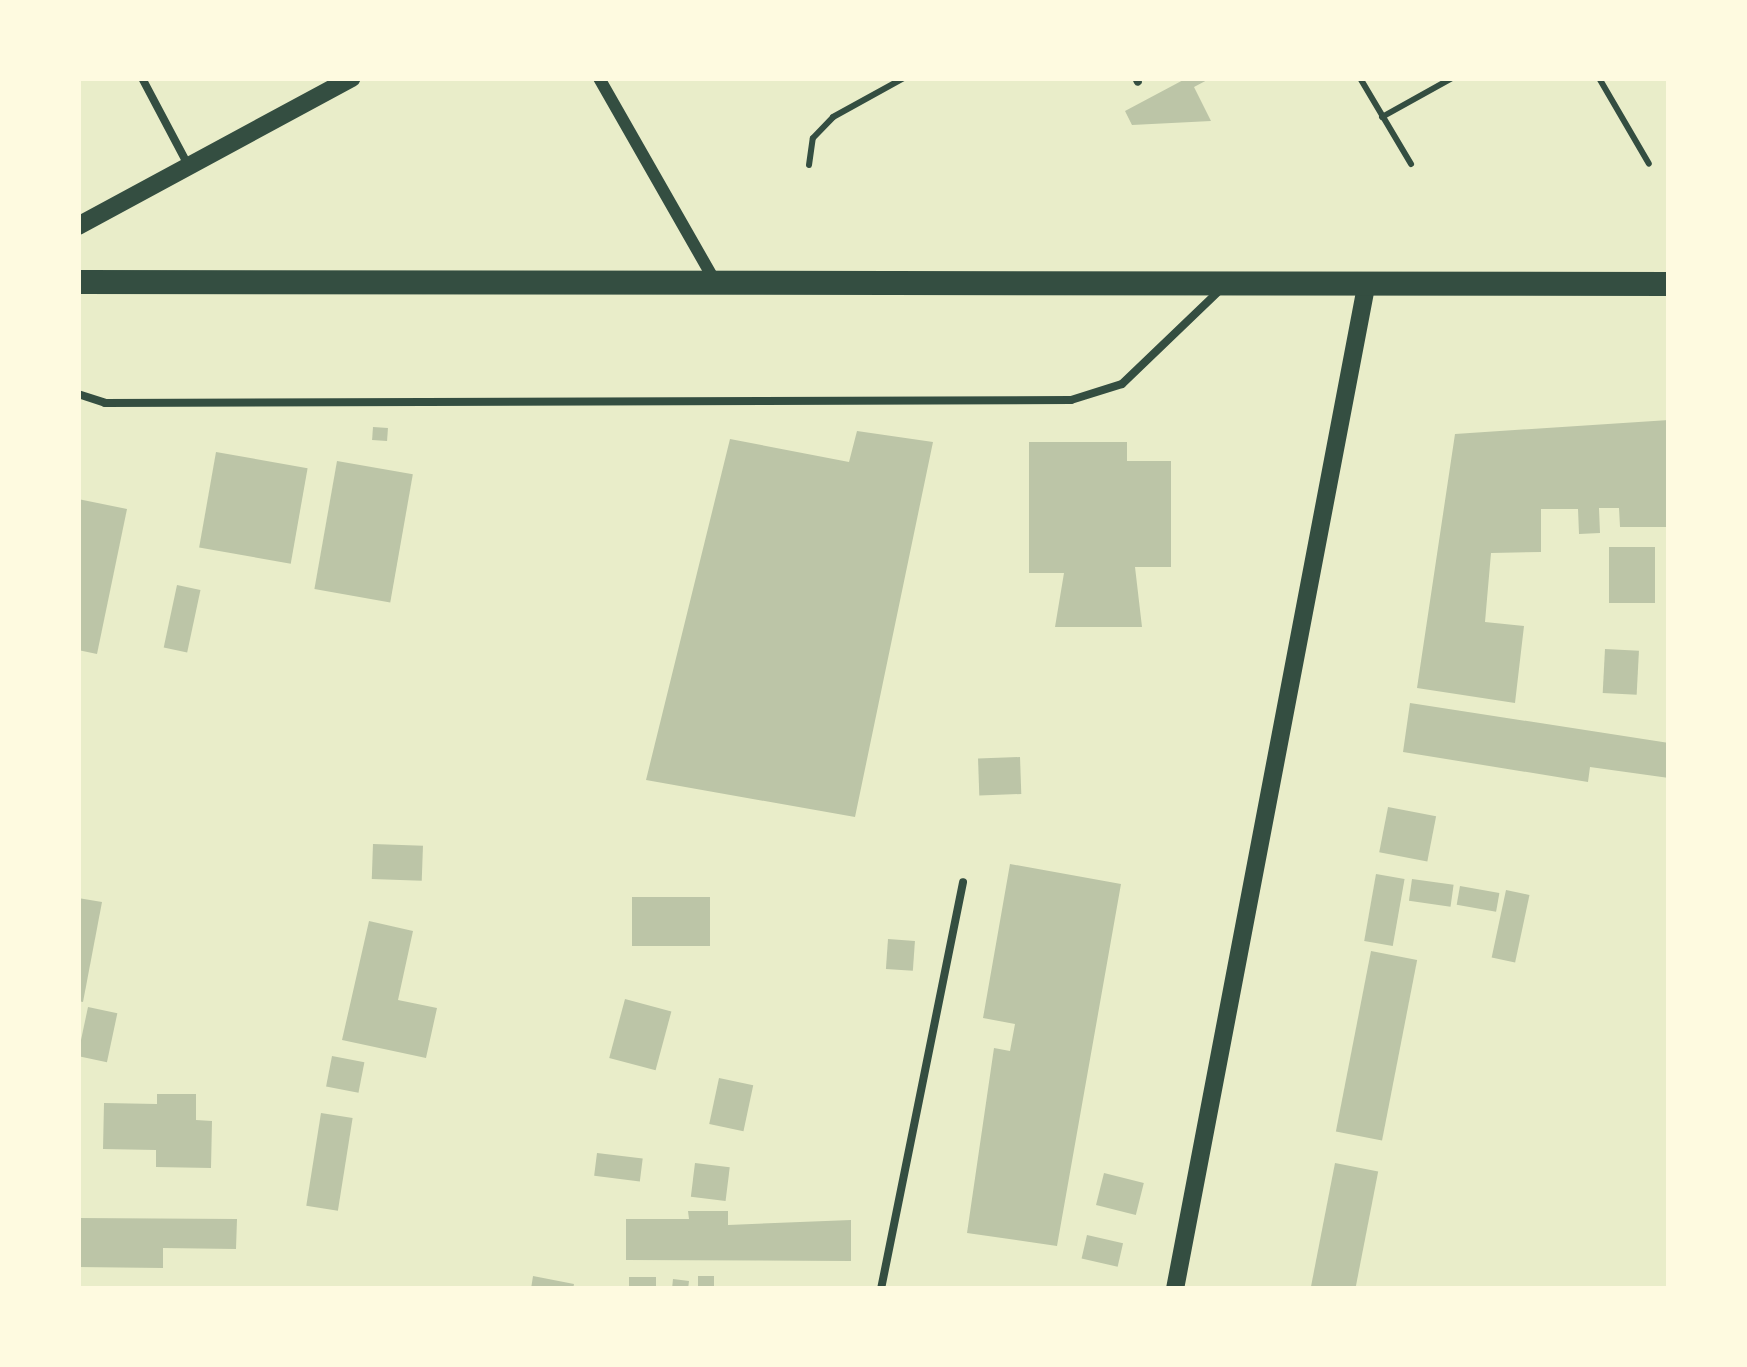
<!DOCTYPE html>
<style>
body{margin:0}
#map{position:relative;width:1747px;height:1367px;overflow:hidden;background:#e9edc9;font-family:"Noto Sans",sans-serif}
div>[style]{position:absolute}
.building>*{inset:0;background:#bcc5a7;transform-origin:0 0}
.path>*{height:6px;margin:-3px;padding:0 3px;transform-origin:3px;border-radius:3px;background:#344e41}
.service>*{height:8px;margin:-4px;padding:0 4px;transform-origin:4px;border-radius:4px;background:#344e41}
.minor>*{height:12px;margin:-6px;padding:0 6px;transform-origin:6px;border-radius:6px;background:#344e41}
.tertiary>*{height:18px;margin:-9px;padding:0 9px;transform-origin:9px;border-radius:9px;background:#344e41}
.trunk>*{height:24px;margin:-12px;padding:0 12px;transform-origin:12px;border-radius:12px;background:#344e41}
span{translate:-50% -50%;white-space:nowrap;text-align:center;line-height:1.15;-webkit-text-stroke:10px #fefae0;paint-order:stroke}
.frame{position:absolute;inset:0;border:81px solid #fefae0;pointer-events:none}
</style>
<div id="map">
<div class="building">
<div style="clip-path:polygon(1187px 78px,1211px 78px,1194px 87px,1211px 121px,1132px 125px,1125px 111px)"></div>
<div style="clip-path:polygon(1669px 420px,1669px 527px,1620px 527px,1619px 508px,1599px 508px,1600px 533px,1579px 534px,1578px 509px,1541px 509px,1541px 552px,1491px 553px,1485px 622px,1524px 626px,1515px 703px,1417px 688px,1455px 434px)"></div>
<div style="left:373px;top:427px;width:15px;height:13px;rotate:4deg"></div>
<div style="clip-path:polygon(857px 431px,933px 442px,855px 817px,646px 780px,730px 439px,849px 462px)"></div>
<div style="clip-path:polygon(1029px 442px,1127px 442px,1127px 461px,1171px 461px,1171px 567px,1135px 567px,1142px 627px,1055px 627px,1064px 573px,1029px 573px)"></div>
<div style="left:216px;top:452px;width:93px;height:97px;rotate:10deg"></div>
<div style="left:337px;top:461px;width:77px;height:130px;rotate:10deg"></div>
<div style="clip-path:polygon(78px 499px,127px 509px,97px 654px,78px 650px)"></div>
<div style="left:1609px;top:547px;width:46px;height:56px"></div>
<div style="left:177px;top:585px;width:24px;height:64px;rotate:12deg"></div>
<div style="left:1605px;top:649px;width:34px;height:44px;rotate:3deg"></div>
<div style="clip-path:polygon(1410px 703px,1669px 743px,1669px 778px,1590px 767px,1588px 782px,1403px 752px)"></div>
<div style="left:1020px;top:757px;width:37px;height:42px;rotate:88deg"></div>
<div style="left:1388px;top:807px;width:49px;height:46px;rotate:11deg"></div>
<div style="left:373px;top:844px;width:50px;height:35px;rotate:2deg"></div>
<div style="clip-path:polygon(1010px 864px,1121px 884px,1057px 1246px,967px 1233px,994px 1048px,1010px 1051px,1015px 1024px,983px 1018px)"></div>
<div style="left:1376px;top:874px;width:29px;height:68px;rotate:10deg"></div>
<div style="left:1412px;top:879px;width:42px;height:22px;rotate:8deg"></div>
<div style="left:1460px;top:886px;width:40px;height:19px;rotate:10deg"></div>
<div style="left:1506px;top:890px;width:24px;height:69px;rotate:12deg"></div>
<div style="left:632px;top:897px;width:78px;height:49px"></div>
<div style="clip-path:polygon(78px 898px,102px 902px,83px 1002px,78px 1001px)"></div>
<div style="clip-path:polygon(369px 921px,413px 931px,398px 1000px,437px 1008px,426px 1058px,342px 1040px)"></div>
<div style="left:888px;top:939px;width:27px;height:30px;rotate:4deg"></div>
<div style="left:1371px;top:951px;width:47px;height:184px;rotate:11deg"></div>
<div style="left:625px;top:999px;width:48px;height:61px;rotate:15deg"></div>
<div style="left:88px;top:1007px;width:30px;height:50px;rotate:12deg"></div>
<div style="left:332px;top:1056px;width:33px;height:31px;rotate:11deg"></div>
<div style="left:719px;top:1078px;width:35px;height:47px;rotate:12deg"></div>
<div style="clip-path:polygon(157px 1094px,196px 1094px,196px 1120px,212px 1121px,211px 1168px,156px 1167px,156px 1150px,103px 1149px,104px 1103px,157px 1104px)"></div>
<div style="left:321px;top:1113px;width:32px;height:94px;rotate:9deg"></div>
<div style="left:597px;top:1153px;width:46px;height:23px;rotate:7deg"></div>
<div style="left:695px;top:1163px;width:35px;height:34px;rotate:7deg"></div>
<div style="left:1335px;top:1163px;width:44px;height:128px;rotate:11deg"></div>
<div style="left:1104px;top:1173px;width:41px;height:33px;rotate:14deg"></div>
<div style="clip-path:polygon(688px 1211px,728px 1211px,728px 1225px,851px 1220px,851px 1261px,626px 1260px,626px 1219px,689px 1219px)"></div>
<div style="clip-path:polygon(78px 1218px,237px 1219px,236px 1249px,163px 1248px,163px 1268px,78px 1267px)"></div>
<div style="left:1087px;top:1235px;width:37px;height:24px;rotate:13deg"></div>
<div style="clip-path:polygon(533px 1276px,574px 1284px,573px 1289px,531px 1289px)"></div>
<div style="left:698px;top:1276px;width:16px;height:13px"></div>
<div style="left:629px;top:1277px;width:27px;height:12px"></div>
<div style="clip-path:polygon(673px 1279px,689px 1281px,688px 1289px,672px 1289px)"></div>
</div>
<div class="path">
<div style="left:1360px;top:78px;width:100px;rotate:59.3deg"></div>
<div style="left:1599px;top:78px;width:99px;rotate:59.8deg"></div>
<div style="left:1382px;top:117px;width:80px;rotate:-29.1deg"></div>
<div style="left:809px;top:165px;width:27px;rotate:-82deg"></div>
<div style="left:813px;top:138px;width:29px;rotate:-46deg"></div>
<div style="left:833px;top:117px;width:81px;rotate:-28.8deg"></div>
</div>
<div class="service">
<div style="left:142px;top:78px;width:98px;rotate:62.1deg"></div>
<div style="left:1136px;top:78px;width:4px;rotate:63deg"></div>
<div style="left:78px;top:394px;width:28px;rotate:18deg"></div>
<div style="left:105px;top:403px;width:966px;rotate:-0.18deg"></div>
<div style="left:1071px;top:400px;width:53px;rotate:-17.4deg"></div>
<div style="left:1122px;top:384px;width:137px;rotate:-43.8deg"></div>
<div style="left:881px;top:1289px;width:415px;rotate:-78.6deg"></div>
</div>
<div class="minor">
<div style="left:599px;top:78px;width:232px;rotate:60.3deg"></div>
</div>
<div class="tertiary">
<div style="left:78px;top:226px;width:311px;rotate:-28.4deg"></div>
<div style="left:1175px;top:1289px;width:1020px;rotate:-79.21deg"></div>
</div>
<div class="trunk">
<div style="left:78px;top:282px;width:1591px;rotate:0.07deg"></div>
</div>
<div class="frame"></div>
</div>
